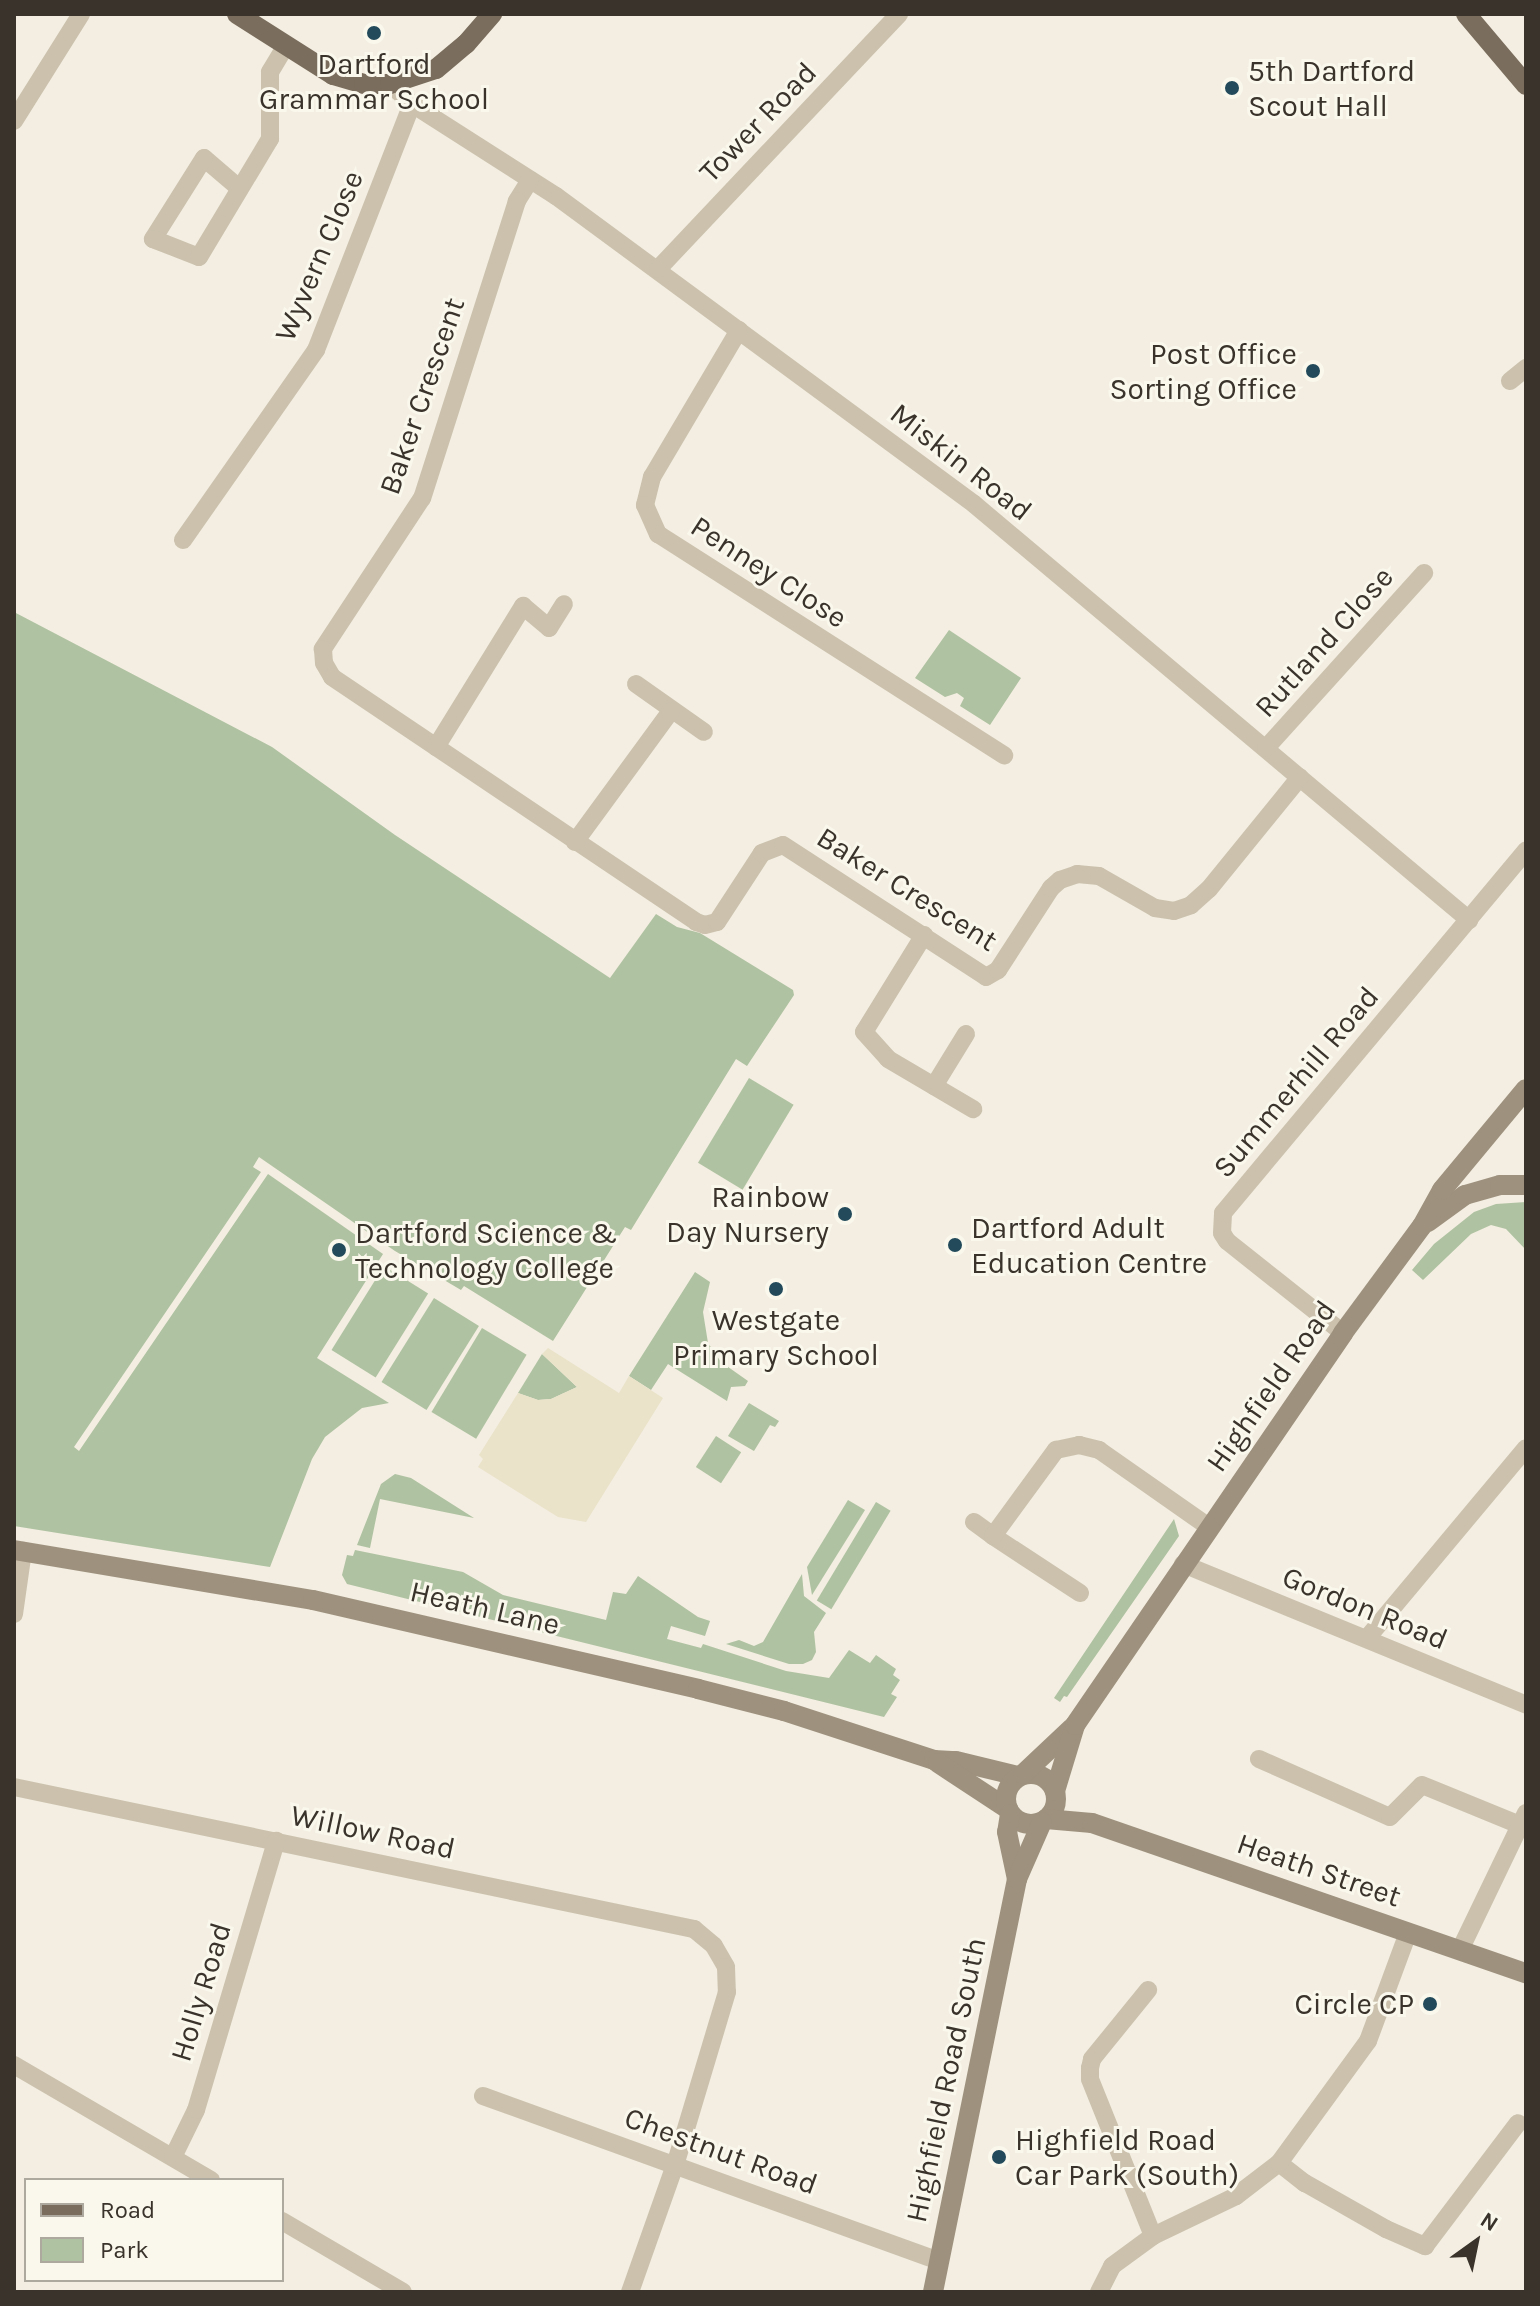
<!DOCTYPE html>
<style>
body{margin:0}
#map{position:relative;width:1540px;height:2306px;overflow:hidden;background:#f3eee1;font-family:Karla,sans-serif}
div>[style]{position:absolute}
.green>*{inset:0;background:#afc2a1;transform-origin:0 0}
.plaza>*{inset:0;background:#eae2c9}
.street>*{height:18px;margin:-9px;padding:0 9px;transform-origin:9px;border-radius:9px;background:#cbc1ad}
.secondary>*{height:20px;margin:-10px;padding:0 10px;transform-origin:10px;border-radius:10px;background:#9e917e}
.secondary>.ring{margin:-10px;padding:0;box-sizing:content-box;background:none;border:20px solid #9e917e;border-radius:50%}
.primary>*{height:20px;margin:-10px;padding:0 10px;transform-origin:10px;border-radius:10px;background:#7a6d5d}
.dots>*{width:22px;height:22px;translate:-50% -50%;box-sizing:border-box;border:4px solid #faf7ed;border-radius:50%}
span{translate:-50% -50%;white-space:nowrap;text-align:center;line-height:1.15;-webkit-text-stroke:6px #faf7ed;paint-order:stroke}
.poi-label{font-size:30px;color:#39332b}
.left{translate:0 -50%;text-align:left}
.right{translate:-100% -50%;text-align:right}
.street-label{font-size:30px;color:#39332b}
.frame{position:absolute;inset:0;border:16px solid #39332b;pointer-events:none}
.legend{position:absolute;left:24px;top:2178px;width:260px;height:104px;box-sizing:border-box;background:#faf7ed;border:2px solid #ada99f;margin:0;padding:10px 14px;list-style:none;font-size:24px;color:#39332b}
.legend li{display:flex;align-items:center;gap:16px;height:40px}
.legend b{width:40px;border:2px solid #ada99f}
.north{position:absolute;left:1436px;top:2202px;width:80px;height:80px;-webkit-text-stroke:6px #faf7ed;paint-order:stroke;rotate:33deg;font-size:22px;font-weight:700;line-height:32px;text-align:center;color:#39332b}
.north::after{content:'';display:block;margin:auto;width:28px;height:36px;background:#39332b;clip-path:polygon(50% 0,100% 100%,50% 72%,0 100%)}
</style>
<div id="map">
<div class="green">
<div style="clip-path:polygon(14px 612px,272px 747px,395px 835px,610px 978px,656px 914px,677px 927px,700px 933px,793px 990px,794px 995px,747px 1066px,736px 1059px,631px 1230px,625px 1227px,553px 1341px,464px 1286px,461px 1290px,395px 1251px,259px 1157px,253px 1167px,261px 1172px,74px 1447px,79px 1451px,268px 1174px,383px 1254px,317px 1358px,389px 1403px,362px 1408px,325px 1437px,312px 1459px,270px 1567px,14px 1526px)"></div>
<div style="clip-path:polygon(949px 630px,1021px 678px,990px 725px,960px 706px,964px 698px,957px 693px,945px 697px,915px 678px)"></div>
<div style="left:749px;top:1078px;width:52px;height:99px;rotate:31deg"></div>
<div style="clip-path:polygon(1526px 1202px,1526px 1250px,1506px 1229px,1491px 1225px,1471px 1234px,1423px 1280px,1412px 1270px,1434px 1244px,1474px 1212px,1496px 1204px)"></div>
<div style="left:384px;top:1266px;width:52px;height:99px;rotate:32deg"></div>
<div style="clip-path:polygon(695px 1272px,710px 1282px,703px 1312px,708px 1343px,721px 1362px,748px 1381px,745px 1386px,731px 1387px,727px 1401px,668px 1364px,651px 1390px,629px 1376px)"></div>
<div style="left:434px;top:1298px;width:53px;height:99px;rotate:32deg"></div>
<div style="left:482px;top:1328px;width:52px;height:98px;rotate:31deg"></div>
<div style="clip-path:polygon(542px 1354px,577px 1387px,551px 1399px,538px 1400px,518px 1393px)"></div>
<div style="clip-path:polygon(749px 1403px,779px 1421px,775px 1427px,770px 1425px,754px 1451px,728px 1436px)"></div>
<div style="left:716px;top:1436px;width:30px;height:37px;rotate:33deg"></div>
<div style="clip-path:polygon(395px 1474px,411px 1478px,474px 1518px,380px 1499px,370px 1548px,357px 1545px,381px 1484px)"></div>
<div style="clip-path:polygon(848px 1500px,865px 1510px,812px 1595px,807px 1567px)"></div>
<div style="left:876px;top:1502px;width:17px;height:115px;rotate:31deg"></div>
<div style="clip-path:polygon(1174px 1519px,1179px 1536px,1067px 1697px,1064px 1696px,1060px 1702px,1054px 1698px)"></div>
<div style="clip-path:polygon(355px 1550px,463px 1572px,503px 1595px,606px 1620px,613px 1592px,626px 1594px,638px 1576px,698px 1617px,710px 1621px,705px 1636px,671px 1626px,667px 1639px,701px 1648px,703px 1644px,786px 1671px,829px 1678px,849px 1650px,870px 1663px,876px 1655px,896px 1669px,893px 1675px,900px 1680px,891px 1694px,897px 1697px,884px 1717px,347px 1584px,342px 1575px,347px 1555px,353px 1556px)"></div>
<div style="clip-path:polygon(802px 1574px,804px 1596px,826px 1613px,814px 1632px,816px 1652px,812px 1660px,803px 1664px,789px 1664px,726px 1644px,739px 1640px,754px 1646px,763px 1642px)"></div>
</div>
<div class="plaza">
<div style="clip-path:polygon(548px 1348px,619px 1393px,629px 1376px,663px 1398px,586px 1522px,558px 1517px,478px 1467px,483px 1459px,479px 1455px,518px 1393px,538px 1400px,551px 1399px,577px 1387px,542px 1354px)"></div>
</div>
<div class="street">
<div style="left:390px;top:84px;width:30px;rotate:42deg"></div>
<div style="left:412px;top:104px;width:171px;rotate:32.6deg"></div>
<div style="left:556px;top:196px;width:519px;rotate:36.38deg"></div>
<div style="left:974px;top:504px;width:647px;rotate:40.04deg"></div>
<div style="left:14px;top:121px;width:126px;rotate:-57.9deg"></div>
<div style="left:530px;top:180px;width:25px;rotate:122deg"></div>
<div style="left:517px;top:201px;width:312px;rotate:107.7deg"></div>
<div style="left:422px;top:498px;width:181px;rotate:123.3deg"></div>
<div style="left:323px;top:649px;width:14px;rotate:86deg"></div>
<div style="left:324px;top:663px;width:16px;rotate:60deg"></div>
<div style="left:332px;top:677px;width:439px;rotate:33.9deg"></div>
<div style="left:696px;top:922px;width:9px;rotate:18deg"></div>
<div style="left:705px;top:925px;width:12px;rotate:-14deg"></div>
<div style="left:717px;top:922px;width:82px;rotate:-56.9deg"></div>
<div style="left:762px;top:853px;width:22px;rotate:-21deg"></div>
<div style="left:783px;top:845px;width:242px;rotate:33deg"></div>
<div style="left:986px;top:977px;width:14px;rotate:-30deg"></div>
<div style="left:998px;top:970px;width:98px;rotate:-57.1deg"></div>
<div style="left:1051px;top:888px;width:12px;rotate:-42deg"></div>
<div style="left:1060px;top:880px;width:18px;rotate:-19deg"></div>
<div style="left:1077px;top:874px;width:22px;rotate:5deg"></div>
<div style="left:1099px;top:876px;width:64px;rotate:29.7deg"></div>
<div style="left:1155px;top:908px;width:19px;rotate:9deg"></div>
<div style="left:1174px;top:911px;width:18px;rotate:-19deg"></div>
<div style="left:1191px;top:905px;width:24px;rotate:-42deg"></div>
<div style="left:1209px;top:889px;width:144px;rotate:-50.9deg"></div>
<div style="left:239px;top:188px;width:46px;rotate:-139.4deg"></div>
<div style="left:204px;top:158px;width:96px;rotate:122.2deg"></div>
<div style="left:153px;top:239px;width:49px;rotate:21.4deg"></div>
<div style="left:199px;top:257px;width:138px;rotate:-59deg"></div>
<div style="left:270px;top:139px;width:67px;rotate:-90deg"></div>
<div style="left:270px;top:72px;width:29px;rotate:-59deg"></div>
<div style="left:658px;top:269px;width:351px;rotate:-46.6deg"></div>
<div style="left:739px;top:330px;width:171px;rotate:120.6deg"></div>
<div style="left:652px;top:477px;width:29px;rotate:104deg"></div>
<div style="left:645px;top:505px;width:32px;rotate:66deg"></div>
<div style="left:658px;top:534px;width:411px;rotate:32.6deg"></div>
<div style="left:1510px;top:381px;width:21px;rotate:-39deg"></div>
<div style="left:183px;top:540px;width:232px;rotate:-55deg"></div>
<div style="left:316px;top:350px;width:264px;rotate:-68.7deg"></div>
<div style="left:636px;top:684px;width:83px;rotate:35.2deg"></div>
<div style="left:436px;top:747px;width:166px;rotate:-58.3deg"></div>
<div style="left:523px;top:606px;width:34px;rotate:40deg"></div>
<div style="left:549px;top:628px;width:28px;rotate:-58deg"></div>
<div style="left:1266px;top:748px;width:236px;rotate:-47.9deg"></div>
<div style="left:575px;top:842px;width:162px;rotate:-53.8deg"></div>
<div style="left:924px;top:935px;width:114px;rotate:121.7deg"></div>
<div style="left:864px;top:1032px;width:36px;rotate:48deg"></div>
<div style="left:888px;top:1059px;width:99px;rotate:30.5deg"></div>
<div style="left:934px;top:1086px;width:61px;rotate:-58.4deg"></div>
<div style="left:1343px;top:1333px;width:148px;rotate:-141.6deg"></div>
<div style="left:1227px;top:1241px;width:9px;rotate:-122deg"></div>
<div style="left:1222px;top:1233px;width:20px;rotate:-87deg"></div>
<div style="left:1223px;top:1213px;width:473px;rotate:-50.1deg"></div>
<div style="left:974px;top:1522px;width:24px;rotate:36deg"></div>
<div style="left:1183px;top:1564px;width:371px;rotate:22.3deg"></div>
<div style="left:1080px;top:1593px;width:104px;rotate:-146.8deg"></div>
<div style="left:993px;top:1536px;width:107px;rotate:-53.8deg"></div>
<div style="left:1056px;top:1450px;width:24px;rotate:-12deg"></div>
<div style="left:1079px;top:1445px;width:21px;rotate:14deg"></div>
<div style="left:1099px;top:1450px;width:134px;rotate:35deg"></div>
<div style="left:14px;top:1614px;width:64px;rotate:-81.9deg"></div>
<div style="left:1368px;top:1637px;width:246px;rotate:-50.1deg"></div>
<div style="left:1259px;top:1759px;width:143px;rotate:23.9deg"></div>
<div style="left:1390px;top:1817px;width:45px;rotate:-45deg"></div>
<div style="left:1422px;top:1785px;width:106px;rotate:22.2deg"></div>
<div style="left:14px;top:1787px;width:695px;rotate:11.8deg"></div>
<div style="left:694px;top:1929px;width:26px;rotate:40deg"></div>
<div style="left:714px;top:1946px;width:24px;rotate:60deg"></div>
<div style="left:726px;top:1967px;width:25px;rotate:88deg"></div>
<div style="left:727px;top:1992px;width:181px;rotate:106.7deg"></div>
<div style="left:675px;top:2165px;width:135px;rotate:109.5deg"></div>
<div style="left:1460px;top:1950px;width:152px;rotate:-64.3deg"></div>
<div style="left:14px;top:2065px;width:228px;rotate:30.3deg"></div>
<div style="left:483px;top:2096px;width:485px;rotate:19.9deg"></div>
<div style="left:173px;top:2157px;width:52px;rotate:-63.9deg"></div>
<div style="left:196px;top:2110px;width:281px;rotate:-73.4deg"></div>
<div style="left:1279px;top:2163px;width:33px;rotate:38deg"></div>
<div style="left:1305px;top:2183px;width:93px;rotate:29.6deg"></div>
<div style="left:1386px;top:2229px;width:43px;rotate:23.6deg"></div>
<div style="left:1425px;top:2246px;width:154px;rotate:-52.9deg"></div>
<div style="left:282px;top:2221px;width:140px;rotate:30.4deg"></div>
<div style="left:1153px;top:2236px;width:92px;rotate:-25.7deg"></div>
<div style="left:1236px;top:2196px;width:54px;rotate:-37.5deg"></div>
<div style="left:1279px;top:2163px;width:151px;rotate:-53.9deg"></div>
<div style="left:1368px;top:2041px;width:115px;rotate:-69.7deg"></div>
<div style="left:1099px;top:2292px;width:29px;rotate:-63deg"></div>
<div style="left:1112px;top:2266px;width:51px;rotate:-36.2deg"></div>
<div style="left:1153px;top:2236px;width:169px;rotate:-111.9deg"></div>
<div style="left:1090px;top:2079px;width:11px;rotate:-90deg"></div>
<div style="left:1090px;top:2068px;width:9px;rotate:-77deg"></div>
<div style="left:1092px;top:2059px;width:89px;rotate:-50.9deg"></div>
</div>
<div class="secondary">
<div style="left:1428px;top:1222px;width:46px;rotate:-36.1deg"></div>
<div style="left:1465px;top:1195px;width:36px;rotate:-16deg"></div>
<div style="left:1500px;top:1185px;width:26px"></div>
<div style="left:14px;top:1550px;width:303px;rotate:9.5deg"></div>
<div style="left:313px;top:1600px;width:395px;rotate:13deg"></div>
<div style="left:698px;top:1689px;width:89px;rotate:14.3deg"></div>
<div style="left:784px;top:1711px;width:158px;rotate:18.1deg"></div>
<div style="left:934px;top:1760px;width:22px;rotate:3deg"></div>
<div style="left:956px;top:1761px;width:64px;rotate:13.6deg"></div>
<div style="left:938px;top:1763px;width:84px;rotate:33.3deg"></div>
<div class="ring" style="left:1006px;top:1774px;width:30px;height:30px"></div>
<div style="left:1023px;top:1774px;width:67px;rotate:-43.2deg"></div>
<div style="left:1055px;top:1791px;width:69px;rotate:-73.1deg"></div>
<div style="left:1075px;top:1725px;width:475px;rotate:-55.6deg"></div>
<div style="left:1343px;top:1333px;width:133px;rotate:-53.6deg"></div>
<div style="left:1422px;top:1226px;width:41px;rotate:-60.9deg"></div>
<div style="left:1442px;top:1190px;width:131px;rotate:-50.3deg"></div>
<div style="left:1010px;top:1814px;width:18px;rotate:99deg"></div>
<div style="left:1007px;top:1832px;width:48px;rotate:78deg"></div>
<div style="left:1046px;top:1819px;width:46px;rotate:5deg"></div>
<div style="left:1092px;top:1823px;width:459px;rotate:19.1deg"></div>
<div style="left:933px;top:2292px;width:421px;rotate:-78.5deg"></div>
<div style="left:1017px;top:1879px;width:62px;rotate:-66.3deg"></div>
</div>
<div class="primary">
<div style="left:237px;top:14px;width:114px;rotate:32.4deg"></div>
<div style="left:333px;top:75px;width:32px;rotate:16deg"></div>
<div style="left:364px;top:84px;width:26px"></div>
<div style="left:390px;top:84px;width:48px;rotate:-18.1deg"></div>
<div style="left:436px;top:69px;width:39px;rotate:-40deg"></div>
<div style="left:466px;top:44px;width:40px;rotate:-49deg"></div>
<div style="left:1466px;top:14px;width:93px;rotate:49.8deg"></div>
</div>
<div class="dots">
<div style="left:374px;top:33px;background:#224a5a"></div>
<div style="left:1232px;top:88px;background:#224a5a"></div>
<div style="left:1313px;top:371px;background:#224a5a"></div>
<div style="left:845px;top:1214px;background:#224a5a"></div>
<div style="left:955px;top:1245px;background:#224a5a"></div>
<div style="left:339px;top:1250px;background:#224a5a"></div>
<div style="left:776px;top:1289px;background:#224a5a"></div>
<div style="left:1430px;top:2004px;background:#224a5a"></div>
<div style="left:999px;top:2157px;background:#224a5a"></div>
</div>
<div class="poi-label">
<span style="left:374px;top:81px">Dartford<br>Grammar School</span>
<span class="left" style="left:1248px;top:88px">5th Dartford<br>Scout Hall</span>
<span class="right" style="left:1297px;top:371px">Post Office<br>Sorting Office</span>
<span class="right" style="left:829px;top:1214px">Rainbow<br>Day Nursery</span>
<span class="left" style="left:971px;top:1245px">Dartford Adult<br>Education Centre</span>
<span class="left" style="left:355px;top:1250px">Dartford Science &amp;<br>Technology College</span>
<span style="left:776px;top:1337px">Westgate<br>Primary School</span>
<span class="right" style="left:1414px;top:2004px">Circle CP</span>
<span class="left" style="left:1015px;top:2157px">Highfield Road<br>Car Park (South)</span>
</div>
<div class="street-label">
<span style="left:758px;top:122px;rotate:-46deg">Tower Road</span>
<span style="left:319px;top:256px;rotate:-67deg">Wyvern Close</span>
<span style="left:422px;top:396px;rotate:-71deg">Baker Crescent</span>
<span style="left:961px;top:462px;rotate:38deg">Miskin Road</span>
<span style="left:769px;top:572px;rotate:33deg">Penney Close</span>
<span style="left:1324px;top:642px;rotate:-48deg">Rutland Close</span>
<span style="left:907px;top:889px;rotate:32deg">Baker Crescent</span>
<span style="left:1296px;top:1082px;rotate:-50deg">Summerhill Road</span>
<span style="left:1271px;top:1386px;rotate:-55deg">Highfield Road</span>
<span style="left:485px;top:1608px;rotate:13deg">Heath Lane</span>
<span style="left:1365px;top:1608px;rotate:22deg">Gordon Road</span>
<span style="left:373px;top:1832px;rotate:12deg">Willow Road</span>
<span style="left:1319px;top:1870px;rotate:19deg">Heath Street</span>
<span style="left:201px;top:1992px;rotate:-73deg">Holly Road</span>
<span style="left:946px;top:2080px;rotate:-78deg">Highfield Road South</span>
<span style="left:721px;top:2151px;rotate:20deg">Chestnut Road</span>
</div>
<div class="frame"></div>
<ul class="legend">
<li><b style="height:10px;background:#7a6d5d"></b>Road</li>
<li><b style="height:22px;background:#afc2a1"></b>Park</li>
</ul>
<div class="north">N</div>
</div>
